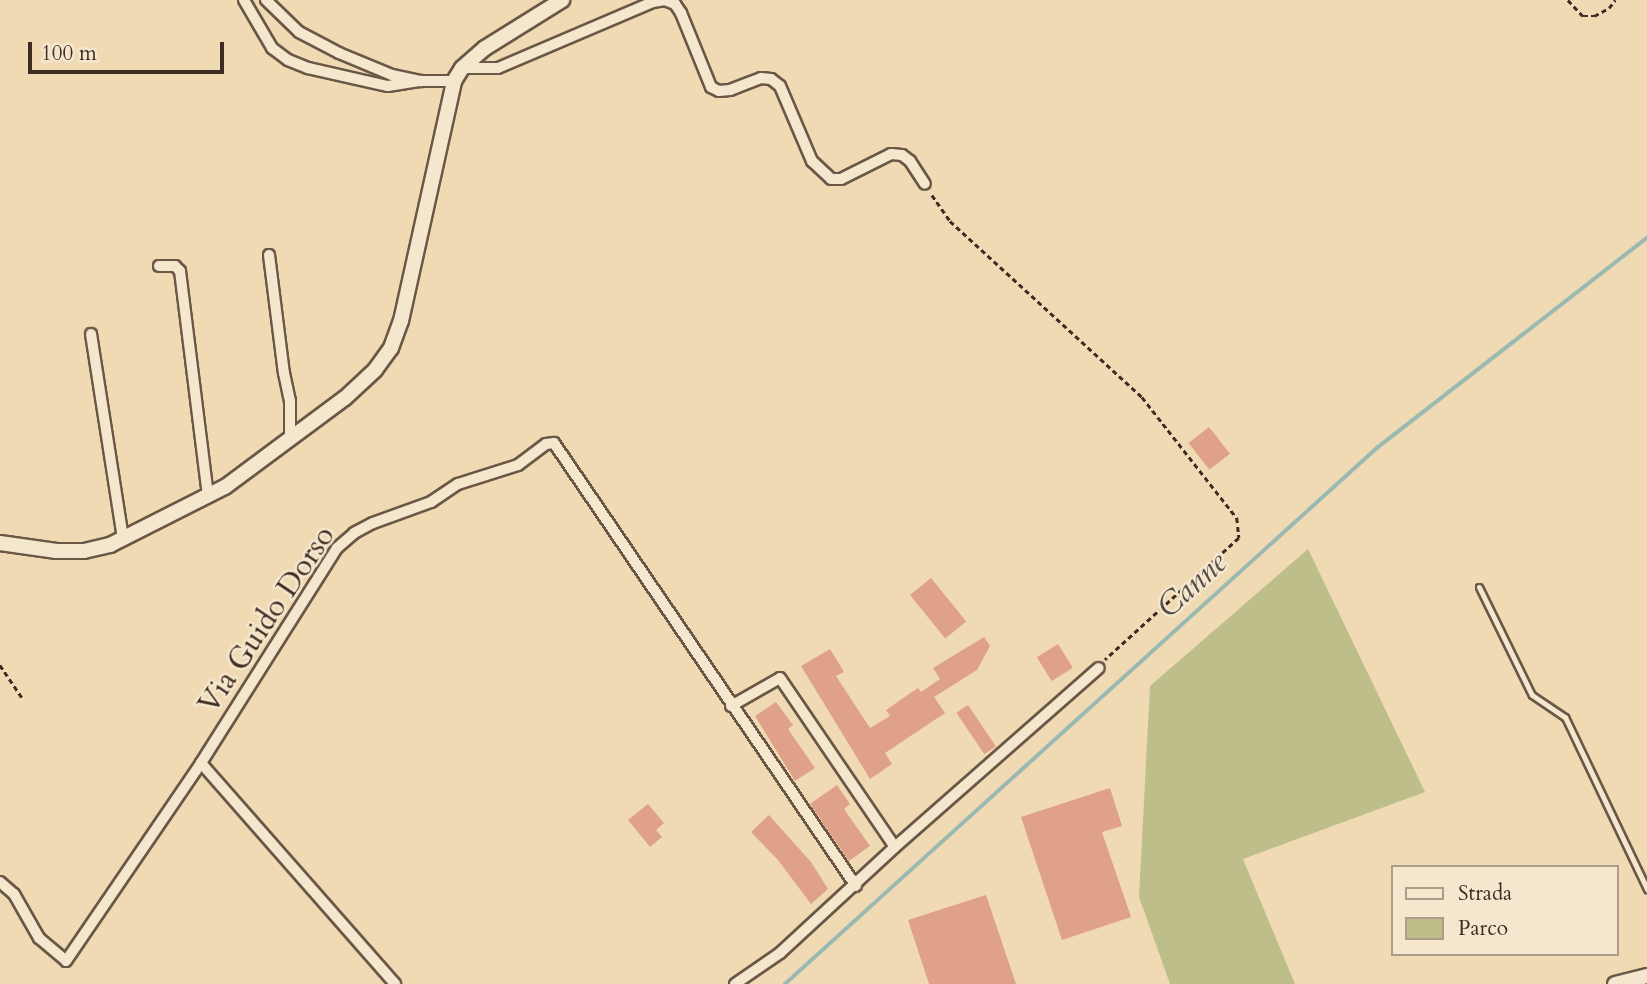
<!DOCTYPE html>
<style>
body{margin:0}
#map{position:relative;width:1647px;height:984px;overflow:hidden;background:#f0dab4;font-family:Cardo,serif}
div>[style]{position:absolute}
.green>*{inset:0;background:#bebe8a}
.stream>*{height:3.5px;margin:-1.75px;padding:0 1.75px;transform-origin:1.75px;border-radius:1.75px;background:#9abab1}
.building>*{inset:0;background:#e0a189;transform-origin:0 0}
.path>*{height:2.5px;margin-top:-1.25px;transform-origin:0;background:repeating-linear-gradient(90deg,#3e2b22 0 5px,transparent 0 8.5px)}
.roads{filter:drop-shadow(2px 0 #6a5746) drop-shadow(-2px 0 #6a5746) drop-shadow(0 2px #6a5746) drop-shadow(0 -2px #6a5746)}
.service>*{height:5px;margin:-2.5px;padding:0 2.5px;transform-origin:2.5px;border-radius:2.5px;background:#f5e7ce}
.minor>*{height:10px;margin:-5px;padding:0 5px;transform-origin:5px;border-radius:5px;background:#f5e7ce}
.tertiary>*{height:14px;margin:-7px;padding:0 7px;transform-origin:7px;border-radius:7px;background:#f5e7ce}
span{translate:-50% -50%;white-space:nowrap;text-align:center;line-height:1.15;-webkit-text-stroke:5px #f5e7ce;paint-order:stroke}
.street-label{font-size:30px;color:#3e2b22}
.water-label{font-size:32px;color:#554f46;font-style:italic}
.legend{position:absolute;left:1391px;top:865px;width:228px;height:91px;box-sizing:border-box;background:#f5e7ce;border:2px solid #ac9c89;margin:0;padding:9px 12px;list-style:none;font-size:21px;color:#3e2b22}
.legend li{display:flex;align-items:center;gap:14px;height:35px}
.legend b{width:35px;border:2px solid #ac9c89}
.scale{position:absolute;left:28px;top:42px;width:196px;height:32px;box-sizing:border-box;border:4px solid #3e2b22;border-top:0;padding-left:9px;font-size:21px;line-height:24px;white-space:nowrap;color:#3e2b22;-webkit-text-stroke:5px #f5e7ce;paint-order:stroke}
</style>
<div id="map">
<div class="green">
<div style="clip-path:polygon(1308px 549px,1425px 792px,1243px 859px,1295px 984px,1170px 984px,1139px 897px,1150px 686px)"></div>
</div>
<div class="stream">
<div style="left:785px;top:984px;width:799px;rotate:-42.16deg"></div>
<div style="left:1377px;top:448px;width:342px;rotate:-37.9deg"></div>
</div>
<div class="building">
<div style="left:1209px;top:427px;width:34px;height:26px;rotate:52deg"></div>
<div style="left:931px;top:578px;width:56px;height:27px;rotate:51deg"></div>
<div style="clip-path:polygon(984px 637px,990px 646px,977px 670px,934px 697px,945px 713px,885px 753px,892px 764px,870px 779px,801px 666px,830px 649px,844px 672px,836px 676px,870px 728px,890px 716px,886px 710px,906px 696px,918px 688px,921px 692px,940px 679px,933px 668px)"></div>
<div style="left:1058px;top:644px;width:28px;height:25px;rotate:58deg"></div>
<div style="clip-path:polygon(776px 702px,793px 725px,788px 729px,815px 768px,795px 781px,755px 716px)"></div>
<div style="left:968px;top:705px;width:50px;height:14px;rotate:56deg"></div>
<div style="clip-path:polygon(837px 785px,850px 804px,844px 809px,870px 846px,849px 861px,810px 804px)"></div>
<div style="clip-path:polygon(1110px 788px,1122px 826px,1102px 832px,1131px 917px,1062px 940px,1021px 817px)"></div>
<div style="clip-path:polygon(648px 804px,664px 823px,656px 830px,662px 837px,650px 847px,628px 820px)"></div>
<div style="clip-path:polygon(769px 815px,811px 862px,828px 889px,811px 904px,778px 860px,751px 832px)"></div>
<div style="clip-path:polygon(986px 895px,1016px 984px,929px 984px,908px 920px)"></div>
</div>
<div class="path">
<div style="left:1568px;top:0;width:22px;rotate:47deg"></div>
<div style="left:1583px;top:16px;width:11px"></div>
<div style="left:1594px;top:16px;width:17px;rotate:-28deg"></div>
<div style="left:1609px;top:8px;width:10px;rotate:-53deg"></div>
<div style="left:932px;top:195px;width:32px;rotate:55deg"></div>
<div style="left:950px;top:221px;width:260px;rotate:42.5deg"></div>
<div style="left:1142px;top:397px;width:154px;rotate:51.9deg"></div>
<div style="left:1237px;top:518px;width:20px;rotate:84deg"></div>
<div style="left:1239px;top:538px;width:181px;rotate:137.7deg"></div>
<div style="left:0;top:665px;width:41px;rotate:55.9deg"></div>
</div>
<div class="roads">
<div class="service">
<div style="left:1479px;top:587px;width:120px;rotate:63.9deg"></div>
<div style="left:1532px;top:695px;width:40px;rotate:34deg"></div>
<div style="left:1565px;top:717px;width:191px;rotate:64.5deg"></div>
</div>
<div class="minor">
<div style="left:244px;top:0;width:56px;rotate:59.7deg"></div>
<div style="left:272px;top:48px;width:20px;rotate:37deg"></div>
<div style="left:288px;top:60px;width:22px;rotate:22deg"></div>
<div style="left:308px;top:68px;width:82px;rotate:12.7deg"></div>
<div style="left:388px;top:86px;width:33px;rotate:-9deg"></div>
<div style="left:266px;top:0;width:46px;rotate:44.1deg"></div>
<div style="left:299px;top:32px;width:45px;rotate:27.7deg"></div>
<div style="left:339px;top:53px;width:57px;rotate:22.5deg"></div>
<div style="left:392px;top:75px;width:30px;rotate:12deg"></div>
<div style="left:421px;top:81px;width:33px"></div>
<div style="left:462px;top:68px;width:36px"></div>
<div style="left:498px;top:68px;width:168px;rotate:-23.1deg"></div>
<div style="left:653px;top:2px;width:12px;rotate:-9deg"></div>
<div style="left:665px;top:0;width:11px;rotate:22deg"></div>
<div style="left:675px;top:4px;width:11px;rotate:56deg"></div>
<div style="left:681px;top:13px;width:80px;rotate:67.9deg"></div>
<div style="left:711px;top:87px;width:9px;rotate:27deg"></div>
<div style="left:719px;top:91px;width:11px;rotate:-5deg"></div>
<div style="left:730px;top:90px;width:33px;rotate:-21deg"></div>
<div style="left:761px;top:78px;width:10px;rotate:6deg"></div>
<div style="left:771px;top:79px;width:11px;rotate:38deg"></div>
<div style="left:780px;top:86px;width:82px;rotate:66.9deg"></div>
<div style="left:812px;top:161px;width:26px;rotate:43deg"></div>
<div style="left:831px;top:179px;width:10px"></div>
<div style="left:841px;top:179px;width:56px;rotate:-26.6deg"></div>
<div style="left:891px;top:154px;width:11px;rotate:5deg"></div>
<div style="left:902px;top:155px;width:10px;rotate:37deg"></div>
<div style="left:910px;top:161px;width:27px;rotate:57deg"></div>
<div style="left:269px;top:255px;width:119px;rotate:82.8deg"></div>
<div style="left:284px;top:373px;width:29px;rotate:78deg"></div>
<div style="left:290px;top:401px;width:37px;rotate:90deg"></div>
<div style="left:159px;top:266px;width:16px"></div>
<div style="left:175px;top:266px;width:7px;rotate:45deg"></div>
<div style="left:180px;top:271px;width:226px;rotate:82.9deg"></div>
<div style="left:91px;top:334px;width:206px;rotate:81.1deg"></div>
<div style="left:731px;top:706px;width:56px;rotate:-29.7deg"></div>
<div style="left:780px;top:678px;width:204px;rotate:55.8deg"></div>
<div style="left:201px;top:763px;width:294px;rotate:48.7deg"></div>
<div style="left:0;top:882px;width:18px;rotate:41deg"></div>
<div style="left:14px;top:894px;width:51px;rotate:60.4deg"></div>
<div style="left:39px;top:938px;width:35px;rotate:40deg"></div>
<div style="left:66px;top:961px;width:240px;rotate:-55.7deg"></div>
<div style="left:201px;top:763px;width:254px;rotate:-57.7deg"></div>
<div style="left:337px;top:548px;width:23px;rotate:-41deg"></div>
<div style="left:354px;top:533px;width:21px;rotate:-28deg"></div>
<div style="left:373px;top:523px;width:62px;rotate:-19.9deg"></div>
<div style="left:431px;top:502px;width:32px;rotate:-34deg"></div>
<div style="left:458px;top:484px;width:63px;rotate:-17.6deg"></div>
<div style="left:518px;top:465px;width:35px;rotate:-37deg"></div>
<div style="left:546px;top:444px;width:8px;rotate:-7deg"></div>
<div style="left:554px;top:443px;width:536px;rotate:55.72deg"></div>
<div style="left:735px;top:984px;width:55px;rotate:-34.6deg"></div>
<div style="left:780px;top:953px;width:156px;rotate:-42.7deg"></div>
<div style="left:895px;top:847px;width:271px;rotate:-41.3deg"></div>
</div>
<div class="tertiary">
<div style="left:0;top:543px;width:57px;rotate:8.1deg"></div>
<div style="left:56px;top:551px;width:28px"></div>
<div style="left:84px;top:551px;width:27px;rotate:-13deg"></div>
<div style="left:110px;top:545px;width:129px;rotate:-26.8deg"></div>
<div style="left:225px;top:487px;width:149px;rotate:-36.6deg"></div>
<div style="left:345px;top:398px;width:41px;rotate:-43deg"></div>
<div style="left:375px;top:370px;width:27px;rotate:-54deg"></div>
<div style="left:391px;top:348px;width:29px;rotate:-70deg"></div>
<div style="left:401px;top:321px;width:246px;rotate:-77.5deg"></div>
<div style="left:454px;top:81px;width:15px;rotate:-58deg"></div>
<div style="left:462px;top:68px;width:30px;rotate:-41deg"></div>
<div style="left:485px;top:48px;width:91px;rotate:-31.9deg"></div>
<div style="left:1615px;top:984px;width:33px;rotate:-14deg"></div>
</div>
</div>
<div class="street-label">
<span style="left:267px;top:620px;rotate:-56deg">Via Guido Dorso</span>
</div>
<div class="water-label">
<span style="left:1192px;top:585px;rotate:-42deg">Canne</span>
</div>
<ul class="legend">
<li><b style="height:9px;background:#f5e7ce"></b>Strada</li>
<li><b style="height:19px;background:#bebe8a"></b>Parco</li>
</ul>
<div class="scale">100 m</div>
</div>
